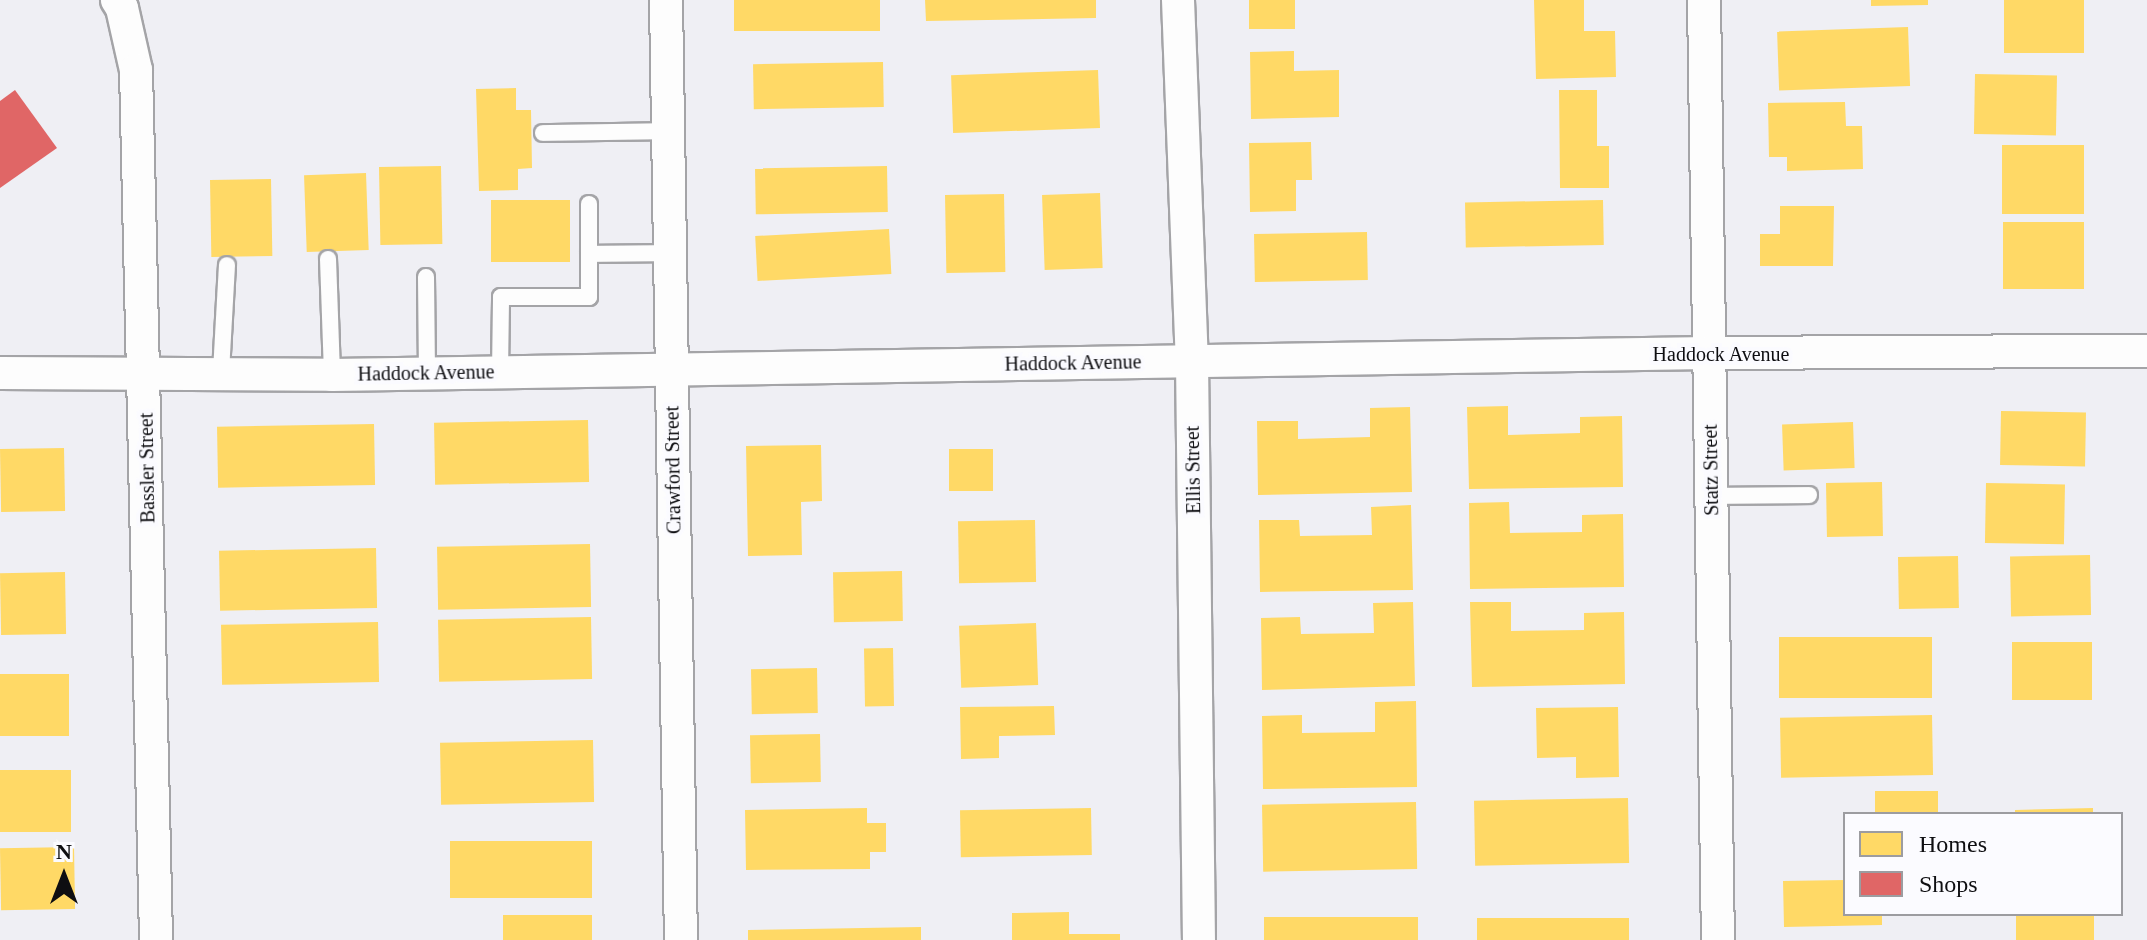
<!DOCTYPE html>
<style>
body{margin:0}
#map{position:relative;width:2147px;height:940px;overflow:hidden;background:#efeff4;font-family:Georgia,serif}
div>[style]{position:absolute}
.homes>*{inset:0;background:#ffd966;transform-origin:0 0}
.shops>*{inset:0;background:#e06666}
.roads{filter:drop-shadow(2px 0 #a4a4a7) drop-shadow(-2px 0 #a4a4a7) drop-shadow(0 2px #a4a4a7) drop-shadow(0 -2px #a4a4a7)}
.lane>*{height:16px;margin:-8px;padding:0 8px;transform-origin:8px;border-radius:8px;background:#fdfdfd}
.street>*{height:32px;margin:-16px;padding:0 16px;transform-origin:16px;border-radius:16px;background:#fdfdfd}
span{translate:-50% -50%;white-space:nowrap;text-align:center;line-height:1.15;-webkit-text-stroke:8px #fbfbff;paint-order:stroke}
.street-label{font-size:20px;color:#0e0e11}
.legend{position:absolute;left:1843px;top:812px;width:280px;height:104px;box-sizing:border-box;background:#fbfbff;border:2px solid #9c9ca0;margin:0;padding:10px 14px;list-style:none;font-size:24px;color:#0e0e11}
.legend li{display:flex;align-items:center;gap:16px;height:40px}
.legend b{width:40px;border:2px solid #9c9ca0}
.north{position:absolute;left:24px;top:836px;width:80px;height:80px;-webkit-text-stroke:6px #fbfbff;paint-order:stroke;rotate:0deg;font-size:22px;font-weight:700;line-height:32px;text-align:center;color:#0e0e11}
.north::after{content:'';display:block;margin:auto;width:28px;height:36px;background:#0e0e11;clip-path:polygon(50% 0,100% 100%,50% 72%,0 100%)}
</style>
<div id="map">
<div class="homes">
<div style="left:734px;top:0;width:146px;height:31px"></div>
<div style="clip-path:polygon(925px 0,1096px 0,1096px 18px,926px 21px)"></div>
<div style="left:1249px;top:0;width:46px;height:29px"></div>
<div style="clip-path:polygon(1534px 0,1584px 0,1584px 31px,1615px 31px,1616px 77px,1536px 79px)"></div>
<div style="clip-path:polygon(1871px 0,1928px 0,1928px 5px,1871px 6px)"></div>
<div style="left:2004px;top:0;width:80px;height:53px"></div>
<div style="left:1908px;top:27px;width:59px;height:131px;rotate:88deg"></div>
<div style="clip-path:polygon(1294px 51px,1294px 71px,1339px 70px,1339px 117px,1251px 119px,1250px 52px)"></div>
<div style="left:883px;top:62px;width:45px;height:130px;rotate:89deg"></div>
<div style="left:1098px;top:70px;width:58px;height:147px;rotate:88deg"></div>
<div style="left:1975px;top:74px;width:82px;height:60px;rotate:1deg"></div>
<div style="clip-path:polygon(516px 88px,516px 110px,531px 110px,532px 168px,518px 169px,518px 190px,479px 191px,476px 89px)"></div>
<div style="clip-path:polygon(1559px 90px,1597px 90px,1597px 146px,1609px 146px,1609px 188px,1560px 188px)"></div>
<div style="clip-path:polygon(1845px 102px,1846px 126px,1862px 126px,1863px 169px,1787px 171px,1787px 157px,1769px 157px,1768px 103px)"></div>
<div style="clip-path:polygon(1311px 142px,1312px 180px,1296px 180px,1296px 211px,1250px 212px,1249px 143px)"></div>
<div style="left:2002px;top:145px;width:82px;height:69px"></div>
<div style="left:441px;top:166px;width:78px;height:62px;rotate:89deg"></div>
<div style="left:887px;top:166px;width:46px;height:132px;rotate:89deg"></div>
<div style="left:366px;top:173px;width:77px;height:62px;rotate:88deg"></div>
<div style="left:271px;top:179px;width:77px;height:61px;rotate:89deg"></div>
<div style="left:1100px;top:193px;width:75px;height:58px;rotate:88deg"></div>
<div style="left:1004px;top:194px;width:78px;height:59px;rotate:89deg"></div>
<div style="left:570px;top:200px;width:62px;height:79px;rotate:90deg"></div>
<div style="left:1603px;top:200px;width:45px;height:138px;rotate:89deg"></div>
<div style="clip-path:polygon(1780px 206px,1834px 206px,1833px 266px,1760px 266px,1760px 234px,1780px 234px)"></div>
<div style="left:2084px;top:222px;width:67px;height:81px;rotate:90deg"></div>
<div style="left:889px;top:229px;width:45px;height:134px;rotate:87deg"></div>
<div style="left:1367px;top:232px;width:48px;height:113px;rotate:89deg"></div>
<div style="clip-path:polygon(1508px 406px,1508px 435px,1580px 433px,1580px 417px,1622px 416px,1623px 487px,1469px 489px,1467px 407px)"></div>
<div style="clip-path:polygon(1410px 407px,1412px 492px,1258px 495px,1257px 421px,1298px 421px,1298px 439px,1370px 437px,1370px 408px)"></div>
<div style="left:2001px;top:411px;width:85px;height:54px;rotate:1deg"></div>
<div style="left:588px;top:420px;width:62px;height:154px;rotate:89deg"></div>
<div style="left:1853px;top:422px;width:46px;height:71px;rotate:88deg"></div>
<div style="left:374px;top:424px;width:61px;height:157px;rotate:89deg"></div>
<div style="clip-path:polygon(821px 445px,822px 501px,801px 502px,802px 555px,748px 556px,746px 446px)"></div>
<div style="left:64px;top:448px;width:63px;height:64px;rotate:89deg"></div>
<div style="left:949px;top:449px;width:44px;height:42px"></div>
<div style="left:1882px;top:482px;width:54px;height:56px;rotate:89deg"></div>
<div style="left:1986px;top:483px;width:79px;height:60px;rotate:1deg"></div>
<div style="clip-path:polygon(1509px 502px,1510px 533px,1582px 532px,1582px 515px,1623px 514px,1624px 587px,1470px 589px,1469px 503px)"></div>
<div style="clip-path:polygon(1411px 505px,1413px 590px,1260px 592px,1259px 520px,1299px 520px,1300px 536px,1372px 535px,1371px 507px)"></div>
<div style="left:1035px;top:520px;width:62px;height:77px;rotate:89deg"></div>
<div style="left:590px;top:544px;width:63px;height:153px;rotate:89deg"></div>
<div style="left:376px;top:548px;width:60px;height:157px;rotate:89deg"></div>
<div style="left:2090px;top:555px;width:60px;height:80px;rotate:89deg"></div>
<div style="left:1958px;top:556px;width:52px;height:60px;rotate:89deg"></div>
<div style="left:902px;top:571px;width:50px;height:69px;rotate:89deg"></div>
<div style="left:65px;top:572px;width:62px;height:65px;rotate:89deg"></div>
<div style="clip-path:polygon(1413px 602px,1415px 686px,1262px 690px,1261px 618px,1300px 617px,1301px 634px,1374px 633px,1373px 603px)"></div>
<div style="clip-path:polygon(1470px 602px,1511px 602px,1511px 631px,1584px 630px,1584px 613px,1624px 612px,1625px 684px,1472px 687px)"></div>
<div style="left:591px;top:617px;width:62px;height:153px;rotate:89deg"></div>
<div style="left:378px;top:622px;width:60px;height:157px;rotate:89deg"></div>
<div style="left:1036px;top:623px;width:62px;height:77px;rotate:88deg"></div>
<div style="left:1932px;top:637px;width:61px;height:153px;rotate:90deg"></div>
<div style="left:2012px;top:642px;width:80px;height:58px"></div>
<div style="left:893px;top:648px;width:58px;height:29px;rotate:89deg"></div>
<div style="left:817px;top:668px;width:45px;height:66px;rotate:89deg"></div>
<div style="left:0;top:674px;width:69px;height:62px"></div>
<div style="clip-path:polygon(1416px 701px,1417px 787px,1263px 789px,1262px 716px,1302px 715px,1302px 733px,1375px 732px,1375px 702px)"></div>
<div style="clip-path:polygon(1054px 706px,1055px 735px,999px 736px,999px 758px,961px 759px,960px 707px)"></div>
<div style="clip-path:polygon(1618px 707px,1619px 777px,1576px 778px,1576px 757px,1537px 758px,1536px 708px)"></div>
<div style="left:1932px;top:715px;width:60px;height:152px;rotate:89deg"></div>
<div style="left:820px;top:734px;width:48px;height:70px;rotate:89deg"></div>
<div style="left:593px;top:740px;width:62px;height:153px;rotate:89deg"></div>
<div style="left:71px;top:770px;width:62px;height:71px;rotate:90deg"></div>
<div style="left:1938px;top:791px;width:23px;height:63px;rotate:90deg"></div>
<div style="left:1628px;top:798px;width:65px;height:154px;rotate:89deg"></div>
<div style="left:1416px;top:802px;width:67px;height:154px;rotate:89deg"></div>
<div style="clip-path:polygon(867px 808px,867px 823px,886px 823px,886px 852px,870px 852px,870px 869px,746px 870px,745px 810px)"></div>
<div style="left:1091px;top:808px;width:47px;height:131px;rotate:89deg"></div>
<div style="clip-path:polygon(2093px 808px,2093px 814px,2015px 814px,2015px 810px)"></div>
<div style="left:592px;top:841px;width:57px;height:142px;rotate:90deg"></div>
<div style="left:74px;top:847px;width:62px;height:74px;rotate:89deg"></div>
<div style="clip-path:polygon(1845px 880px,1845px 914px,1882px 914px,1882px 925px,1784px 927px,1783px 881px)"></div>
<div style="clip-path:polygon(1069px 912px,1069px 934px,1120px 934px,1120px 940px,1012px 940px,1012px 913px)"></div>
<div style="left:2016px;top:914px;width:78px;height:26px"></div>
<div style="left:503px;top:915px;width:89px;height:25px"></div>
<div style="left:1418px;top:917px;width:23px;height:154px;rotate:90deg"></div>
<div style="left:1629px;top:918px;width:22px;height:152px;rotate:90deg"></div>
<div style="clip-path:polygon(921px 927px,921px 940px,748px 940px,748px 930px)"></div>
</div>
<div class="shops">
<div style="clip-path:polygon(15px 90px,57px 148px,0 188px,0 101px)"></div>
</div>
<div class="roads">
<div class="lane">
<div style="left:543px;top:133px;width:125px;rotate:-0.9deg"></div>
<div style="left:589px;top:254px;width:81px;rotate:-0.7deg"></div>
<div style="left:328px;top:259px;width:116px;rotate:88deg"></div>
<div style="left:426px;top:277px;width:96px;rotate:89.4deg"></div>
<div style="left:221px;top:372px;width:107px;rotate:-86.8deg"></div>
<div style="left:500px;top:372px;width:75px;rotate:-89.2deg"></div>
<div style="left:501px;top:297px;width:88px"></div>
<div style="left:589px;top:297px;width:93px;rotate:-90deg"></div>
<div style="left:1711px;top:496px;width:98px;rotate:-0.6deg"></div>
</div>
<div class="street">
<div style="left:117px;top:0;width:9px;rotate:58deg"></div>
<div style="left:122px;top:8px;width:64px;rotate:77.3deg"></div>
<div style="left:136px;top:70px;width:870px;rotate:88.68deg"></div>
<div style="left:666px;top:0;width:940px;rotate:89.09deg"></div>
<div style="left:1178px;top:0;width:361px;rotate:87.8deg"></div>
<div style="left:1192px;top:361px;width:579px;rotate:89.31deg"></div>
<div style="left:1704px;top:0;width:940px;rotate:89.15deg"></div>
<div style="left:0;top:373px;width:332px;rotate:0.3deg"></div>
<div style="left:332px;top:375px;width:1377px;rotate:-0.92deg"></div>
<div style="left:1709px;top:353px;width:438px;rotate:-0.3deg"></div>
</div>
</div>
<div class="street-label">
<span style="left:1721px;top:354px">Haddock Avenue</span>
<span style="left:1073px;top:363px;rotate:-1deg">Haddock Avenue</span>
<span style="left:426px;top:373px;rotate:-1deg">Haddock Avenue</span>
<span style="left:147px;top:468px;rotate:-91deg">Bassler Street</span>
<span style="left:673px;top:470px;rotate:-91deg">Crawford Street</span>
<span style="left:1193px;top:470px;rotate:-91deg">Ellis Street</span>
<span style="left:1711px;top:470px;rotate:-91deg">Statz Street</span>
</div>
<ul class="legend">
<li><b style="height:22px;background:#ffd966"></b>Homes</li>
<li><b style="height:22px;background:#e06666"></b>Shops</li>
</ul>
<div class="north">N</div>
</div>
